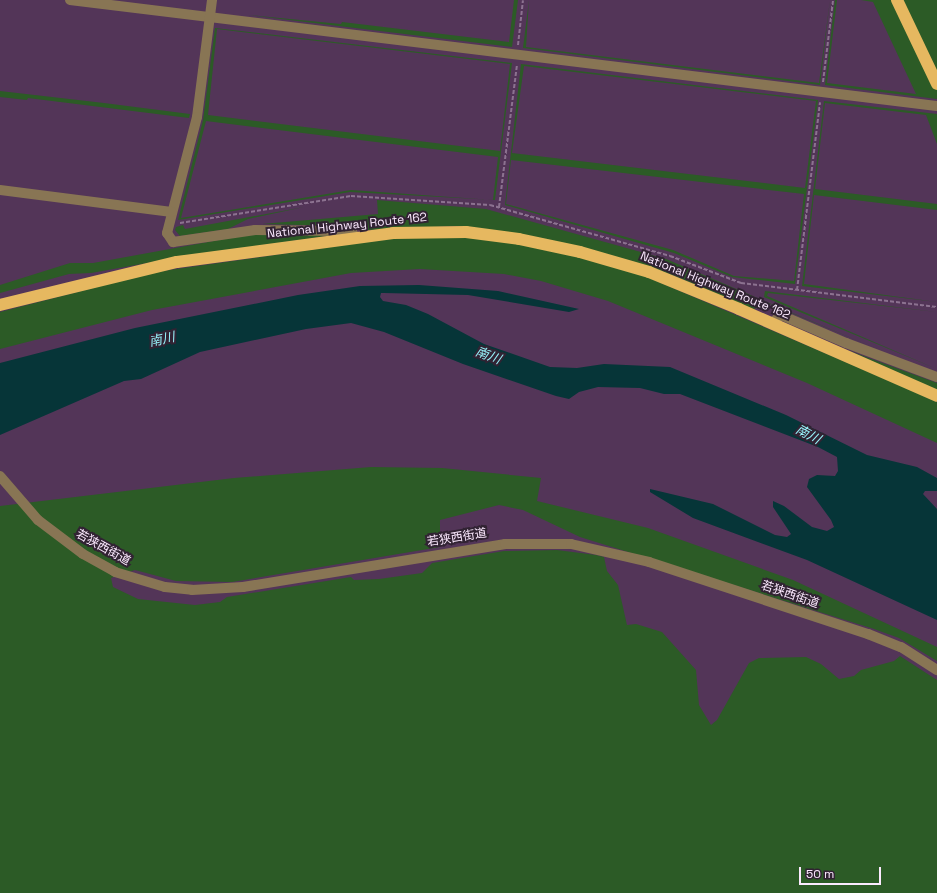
<!DOCTYPE html>
<meta charset="utf-8">
<style>
body{margin:0}
#map{position:relative;width:937px;height:893px;overflow:hidden;background:#533558;font-family:"Space Grotesk","Noto Sans JP",sans-serif}
div>[style]{position:absolute}
.green>*{inset:0;background:#2c5b26}
.water>*{inset:0;background:#063538}
.path>*{height:2px;margin-top:-1px;transform-origin:0;background:repeating-linear-gradient(90deg,#8c7290 0 4px,transparent 0 6px)}
.minor>*{height:10px;margin:-5px;padding:0 5px;transform-origin:5px;border-radius:5px;background:#887554}
.highway>*{height:12px;margin:-6px;padding:0 6px;transform-origin:6px;border-radius:6px;background:#e6b860}
span{translate:-50% -50%;white-space:nowrap;text-align:center;line-height:1.15;-webkit-text-stroke:4px #312333;paint-order:stroke}
.street-label{font-size:12px;color:#fceaff}
.water-label{font-size:13px;color:#98f5fc;font-style:italic}
.scale{position:absolute;left:799px;top:867px;width:82px;height:18px;box-sizing:border-box;border:2px solid #fceaff;border-top:0;padding-left:5px;font-size:12px;line-height:14px;white-space:nowrap;color:#fceaff;-webkit-text-stroke:3px #312333;paint-order:stroke}
</style>
<div id="map">
<div class="green">
<div style="clip-path:polygon(514px 0,518px 0,512px 47px,248px 15px,341px 24px,342px 22px,509px 42px)"></div>
<div style="clip-path:polygon(529px 0,526px 47px,819px 83px,830px 0,820px 85px,523px 48px)"></div>
<div style="clip-path:polygon(835px 0,837px 0,827px 83px,916px 94px,873px 2px,861px 0,937px 0,937px 99px,825px 85px)"></div>
<div style="clip-path:polygon(evenodd,215px 28px,512px 63px,495px 200px,350px 192px,178px 220px,203px 120px,215px 28px,217px 29px,510px 64px,500px 151px,208px 115px,217px 29px,215px 28px,206px 121px,498px 157px,493px 200px,351px 190px,181px 218px,206px 121px)"></div>
<div style="clip-path:polygon(evenodd,521px 64px,818px 100px,795px 284px,732px 277px,674px 253px,505px 205px,521px 64px,524px 66px,816px 101px,805px 188px,512px 153px,524px 66px,521px 64px,511px 160px,804px 194px,794px 281px,734px 276px,673px 250px,506px 204px,511px 160px)"></div>
<div style="clip-path:polygon(0 91px,104px 103px,190px 114px,189px 118px,28px 98px,27px 100px,0 97px)"></div>
<div style="clip-path:polygon(824px 101px,937px 114px,937px 144px,926px 115px,825px 103px,815px 189px,937px 204px,937px 210px,814px 195px,804px 284px,937px 302px,802px 286px)"></div>
<div style="clip-path:polygon(377px 200px,486px 209px,666px 259px,875px 348px,770px 304px,753px 309px,675px 276px,632px 261px,530px 236px,457px 226px,369px 230px,339px 226px,262px 224px,378px 214px)"></div>
<div style="clip-path:polygon(304px 207px,248px 219px,228px 229px,180px 236px,175px 230px,176px 227px,183px 225px,185px 229px)"></div>
<div style="clip-path:polygon(258px 233px,334px 235px,175px 258px,91px 273px,69px 274px,0 293px,0 285px,70px 263px,93px 263px)"></div>
<div style="clip-path:polygon(465px 237px,518px 244px,579px 257px,647px 277px,897px 384px,937px 402px,937px 443px,807px 383px,608px 301px,541px 281px,504px 274px,420px 269px,351px 273px,152px 310px,0 349px,0 312px,155px 272px,394px 238px)"></div>
<div style="clip-path:polygon(765px 291px,937px 312px,768px 293px,767px 296px,937px 369px,764px 297px)"></div>
<div style="clip-path:polygon(847px 350px,937px 383px,937px 390px)"></div>
<div style="clip-path:polygon(371px 467px,442px 468px,541px 478px,537px 501px,648px 528px,793px 580px,937px 647px,937px 661px,899px 638px,874px 629px,580px 537px,523px 510px,499px 505px,440px 520px,440px 547px,232px 582px,176px 581px,135px 570px,111px 578px,113px 587px,138px 599px,195px 605px,220px 602px,227px 597px,351px 577px,354px 580px,379px 579px,422px 573px,432px 563px,504px 551px,557px 550px,596px 555px,604px 557px,607px 571px,618px 585px,627px 625px,636px 624px,662px 632px,696px 670px,699px 705px,711px 725px,717px 720px,749px 663px,759px 658px,806px 657px,821px 664px,839px 679px,854px 676px,861px 670px,894px 661px,900px 656px,903px 658px,937px 680px,937px 893px,0 893px,0 506px,234px 478px)"></div>
</div>
<div class="water">
<div style="clip-path:polygon(419px 285px,498px 291px,579px 309px,569px 312px,468px 295px,384px 293px,381px 293px,380px 297px,383px 301px,406px 305px,428px 314px,484px 344px,550px 367px,577px 368px,604px 364px,670px 367px,786px 415px,867px 455px,917px 467px,937px 478px,937px 491px,925px 491px,923px 494px,937px 509px,937px 620px,807px 560px,693px 518px,650px 492px,650px 489px,713px 504px,775px 535px,787px 537px,791px 534px,773px 507px,773px 501px,784px 506px,812px 527px,827px 531px,834px 527px,831px 520px,807px 487px,809px 479px,817px 475px,835px 476px,838px 471px,837px 457px,818px 447px,680px 394px,664px 394px,640px 388px,598px 387px,579px 392px,569px 399px,556px 396px,463px 364px,384px 332px,351px 323px,306px 329px,200px 352px,141px 379px,124px 381px,0 435px,0 363px,135px 328px,298px 295px,360px 286px)"></div>
</div>
<div class="path">
<div style="left:518px;top:45px;width:45px;rotate:-83.7deg"></div>
<div style="left:823px;top:82px;width:83px;rotate:-83deg"></div>
<div style="left:499px;top:207px;width:143px;rotate:-82.8deg"></div>
<div style="left:180px;top:223px;width:173px;rotate:-9deg"></div>
<div style="left:351px;top:196px;width:139px;rotate:3.7deg"></div>
<div style="left:490px;top:205px;width:187px;rotate:15.8deg"></div>
<div style="left:670px;top:256px;width:76px;rotate:20.8deg"></div>
<div style="left:741px;top:283px;width:197px;rotate:7deg"></div>
<div style="left:797px;top:290px;width:189px;rotate:-83deg"></div>
</div>
<div class="minor">
<div style="left:70px;top:0;width:873px;rotate:6.97deg"></div>
<div style="left:212px;top:0;width:118px;rotate:97.3deg"></div>
<div style="left:197px;top:117px;width:120px;rotate:104.5deg"></div>
<div style="left:167px;top:233px;width:11px;rotate:56deg"></div>
<div style="left:173px;top:242px;width:83px;rotate:-8.3deg"></div>
<div style="left:255px;top:230px;width:83px;rotate:0.7deg"></div>
<div style="left:338px;top:231px;width:14px;rotate:4deg"></div>
<div style="left:352px;top:232px;width:6px;rotate:59deg"></div>
<div style="left:0;top:190px;width:173px;rotate:7.3deg"></div>
<div style="left:772px;top:323px;width:12px;rotate:-42deg"></div>
<div style="left:781px;top:315px;width:71px;rotate:23.3deg"></div>
<div style="left:846px;top:343px;width:97px;rotate:20.5deg"></div>
<div style="left:0;top:476px;width:58px;rotate:49.2deg"></div>
<div style="left:38px;top:520px;width:56px;rotate:37.1deg"></div>
<div style="left:83px;top:554px;width:37px;rotate:29deg"></div>
<div style="left:115px;top:572px;width:52px;rotate:16.7deg"></div>
<div style="left:165px;top:587px;width:27px;rotate:6deg"></div>
<div style="left:192px;top:590px;width:51px;rotate:-3.4deg"></div>
<div style="left:243px;top:587px;width:266px;rotate:-9.3deg"></div>
<div style="left:505px;top:544px;width:66px"></div>
<div style="left:571px;top:544px;width:80px;rotate:13deg"></div>
<div style="left:649px;top:562px;width:231px;rotate:18.2deg"></div>
<div style="left:868px;top:634px;width:35px;rotate:22deg"></div>
<div style="left:901px;top:647px;width:43px;rotate:32.6deg"></div>
</div>
<div class="highway">
<div style="left:897px;top:0;width:93px;rotate:64.5deg"></div>
<div style="left:0;top:305px;width:182px;rotate:-13.7deg"></div>
<div style="left:177px;top:262px;width:218px;rotate:-7.6deg"></div>
<div style="left:393px;top:233px;width:73px;rotate:-0.8deg"></div>
<div style="left:466px;top:232px;width:53px;rotate:7.5deg"></div>
<div style="left:519px;top:239px;width:62px;rotate:12deg"></div>
<div style="left:580px;top:252px;width:72px;rotate:16.2deg"></div>
<div style="left:649px;top:272px;width:97px;rotate:22.3deg"></div>
<div style="left:739px;top:309px;width:216px;rotate:23.7deg"></div>
</div>
<div class="street-label">
<span style="left:347px;top:226px;rotate:-6deg">National Highway Route 162</span>
<span style="left:715px;top:286px;rotate:22deg">National Highway Route 162</span>
<span style="left:457px;top:538px;rotate:-9deg">若狭西街道</span>
<span style="left:103px;top:548px;rotate:29deg">若狭西街道</span>
<span style="left:790px;top:595px;rotate:19deg">若狭西街道</span>
</div>
<div class="water-label">
<span style="left:162px;top:340px;rotate:-12deg">南川</span>
<span style="left:488px;top:356px;rotate:21deg">南川</span>
<span style="left:808px;top:435px;rotate:28deg">南川</span>
</div>
<div class="scale">50 m</div>
</div>
